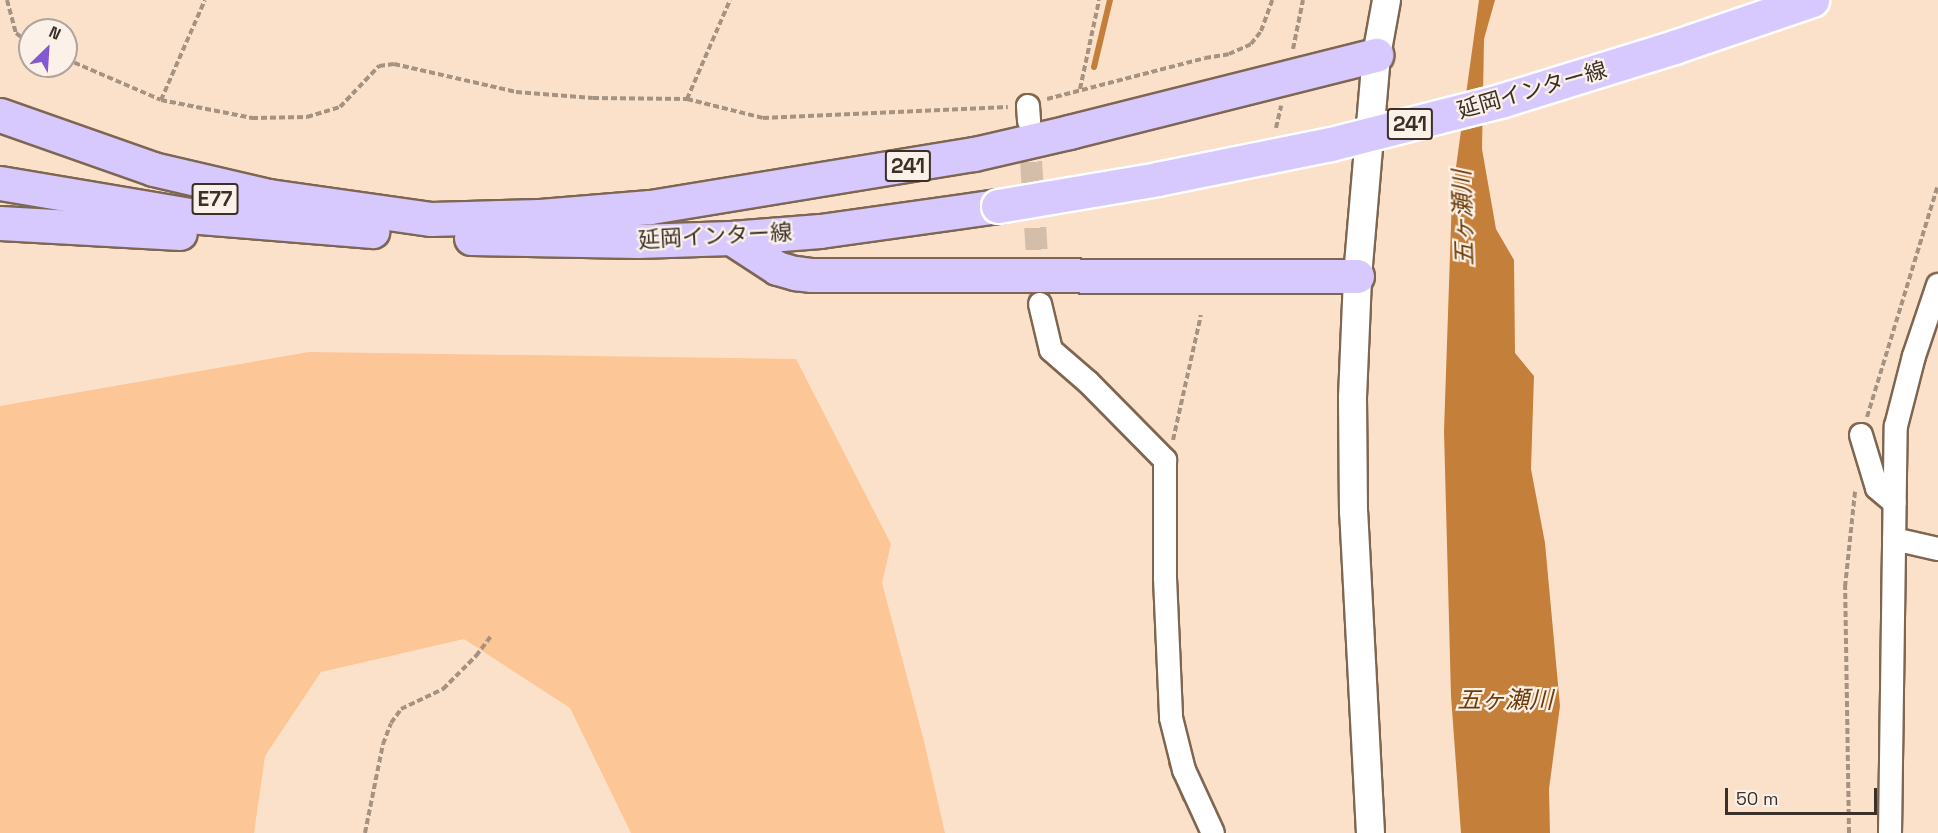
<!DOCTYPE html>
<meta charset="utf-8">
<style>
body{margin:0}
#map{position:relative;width:1938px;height:833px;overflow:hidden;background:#fce1ca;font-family:"Space Grotesk","Noto Sans JP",sans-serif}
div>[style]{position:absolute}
.green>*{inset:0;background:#fcc697}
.water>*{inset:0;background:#c47f3a}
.stream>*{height:6px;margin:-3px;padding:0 3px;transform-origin:3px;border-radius:3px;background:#c47f3a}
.minor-tunnel>*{height:22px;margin-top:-11px;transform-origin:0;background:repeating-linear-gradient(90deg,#d5bea9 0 22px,transparent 0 33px)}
.path>*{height:4px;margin-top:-2px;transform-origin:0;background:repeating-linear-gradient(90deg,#a59281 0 6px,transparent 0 9px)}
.roads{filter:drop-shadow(2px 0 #7d6652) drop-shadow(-2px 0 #7d6652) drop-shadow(0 2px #7d6652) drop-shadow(0 -2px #7d6652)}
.minor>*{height:22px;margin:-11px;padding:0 11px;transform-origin:11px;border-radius:11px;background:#fff}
.tertiary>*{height:27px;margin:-13.5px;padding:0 13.5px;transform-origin:13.5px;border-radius:13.5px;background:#fff}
.motorway>*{height:33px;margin:-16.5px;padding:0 16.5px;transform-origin:16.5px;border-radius:16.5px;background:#d7c9fd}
.bridges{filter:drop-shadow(2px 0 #fff) drop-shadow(-2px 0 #fff) drop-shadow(0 2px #fff) drop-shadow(0 -2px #fff)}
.motorway-bridge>*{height:33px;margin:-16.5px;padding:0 16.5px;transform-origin:16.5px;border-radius:16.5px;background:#d7c9fd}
span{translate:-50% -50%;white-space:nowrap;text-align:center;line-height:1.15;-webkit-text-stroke:4.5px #fcf1e8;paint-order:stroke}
.shield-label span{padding:2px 4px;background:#fcf1e8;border:2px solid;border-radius:4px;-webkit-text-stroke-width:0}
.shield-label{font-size:21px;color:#3a3027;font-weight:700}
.street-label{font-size:22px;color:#3a3027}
.water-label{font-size:24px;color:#6d3e09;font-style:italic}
.north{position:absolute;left:18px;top:18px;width:60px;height:60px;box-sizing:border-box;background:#fcf1e8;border:2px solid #aea49b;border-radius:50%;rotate:25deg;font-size:16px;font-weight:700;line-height:24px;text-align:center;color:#3a3027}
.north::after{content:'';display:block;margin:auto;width:21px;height:27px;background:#8458d2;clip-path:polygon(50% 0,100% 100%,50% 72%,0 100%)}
.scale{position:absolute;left:1725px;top:788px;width:152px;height:27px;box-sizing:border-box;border:3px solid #3a3027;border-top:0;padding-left:8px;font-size:18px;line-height:21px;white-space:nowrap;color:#3a3027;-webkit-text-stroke:4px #fcf1e8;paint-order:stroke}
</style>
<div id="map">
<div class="green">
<div style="clip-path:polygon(309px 352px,796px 359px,891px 544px,882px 583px,924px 741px,945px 833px,631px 833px,570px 708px,464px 639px,321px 672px,265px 756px,254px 833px,0 833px,0 406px)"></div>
</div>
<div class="water">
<div style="clip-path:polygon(1479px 0,1495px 0,1484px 39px,1482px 149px,1496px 229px,1514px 260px,1515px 353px,1534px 376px,1531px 469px,1545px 543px,1560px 706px,1549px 789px,1550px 833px,1461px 833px,1451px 696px,1444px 431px,1452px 196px)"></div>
</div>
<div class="stream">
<div style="left:1094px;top:67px;width:69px;rotate:-76.6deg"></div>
<div style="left:1171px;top:764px;width:38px;rotate:68deg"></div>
</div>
<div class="minor-tunnel">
<div style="left:1029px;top:129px;width:175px;rotate:86.4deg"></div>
</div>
<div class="path">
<div style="left:7px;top:0;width:34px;rotate:75deg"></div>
<div style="left:16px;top:33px;width:18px;rotate:38deg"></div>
<div style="left:1293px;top:49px;width:50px;rotate:-78.5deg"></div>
<div style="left:66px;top:59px;width:103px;rotate:23.3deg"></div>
<div style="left:161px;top:100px;width:93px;rotate:11.2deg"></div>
<div style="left:252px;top:118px;width:55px;rotate:-1deg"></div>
<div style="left:307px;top:117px;width:34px;rotate:-17deg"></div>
<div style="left:340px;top:107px;width:57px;rotate:-46.4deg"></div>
<div style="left:379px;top:66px;width:15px;rotate:-8deg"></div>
<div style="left:394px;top:64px;width:125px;rotate:12.9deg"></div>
<div style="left:516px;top:92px;width:77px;rotate:4.5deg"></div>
<div style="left:593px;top:98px;width:94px;rotate:0.6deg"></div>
<div style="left:687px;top:99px;width:78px;rotate:14deg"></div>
<div style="left:763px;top:118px;width:245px;rotate:-2.6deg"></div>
<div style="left:1080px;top:89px;width:91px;rotate:-77.9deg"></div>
<div style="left:687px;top:99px;width:108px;rotate:-66.5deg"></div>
<div style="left:1047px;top:99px;width:163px;rotate:-14.5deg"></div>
<div style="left:1205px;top:58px;width:24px;rotate:-9deg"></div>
<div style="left:1229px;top:54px;width:24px;rotate:-24deg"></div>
<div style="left:1251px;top:44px;width:16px;rotate:-52deg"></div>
<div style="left:1261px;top:31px;width:33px;rotate:-70deg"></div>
<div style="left:161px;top:100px;width:109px;rotate:-66.3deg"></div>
<div style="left:1276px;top:128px;width:23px;rotate:-77deg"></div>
<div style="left:1867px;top:417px;width:243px;rotate:-73deg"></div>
<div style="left:1173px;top:440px;width:128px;rotate:-77.4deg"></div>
<div style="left:365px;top:833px;width:91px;rotate:-78.6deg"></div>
<div style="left:383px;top:744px;width:22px;rotate:-69deg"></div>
<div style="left:391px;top:723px;width:17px;rotate:-54deg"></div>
<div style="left:401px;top:709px;width:47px;rotate:-25.5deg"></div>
<div style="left:443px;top:689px;width:47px;rotate:-45deg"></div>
<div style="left:476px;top:656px;width:25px;rotate:-53deg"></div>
<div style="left:1849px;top:833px;width:246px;rotate:-90.9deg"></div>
<div style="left:1845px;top:587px;width:96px;rotate:-84deg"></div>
</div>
<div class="roads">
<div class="minor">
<div style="left:1028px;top:106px;width:15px;rotate:86deg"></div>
<div style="left:1040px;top:304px;width:47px;rotate:76.6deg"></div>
<div style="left:1051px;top:350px;width:49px;rotate:40.9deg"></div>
<div style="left:1088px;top:382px;width:110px;rotate:45.4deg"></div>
<div style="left:1165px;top:460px;width:118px;rotate:90deg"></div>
<div style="left:1165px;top:578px;width:140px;rotate:87.5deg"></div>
<div style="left:1171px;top:718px;width:54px;rotate:76deg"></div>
<div style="left:1184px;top:770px;width:69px;rotate:65.3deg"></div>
<div style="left:1861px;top:435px;width:55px;rotate:73.2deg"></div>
<div style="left:1877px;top:488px;width:23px;rotate:40deg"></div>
<div style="left:1894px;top:539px;width:45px;rotate:12.8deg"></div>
<div style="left:1890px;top:833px;width:407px;rotate:-89.2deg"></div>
<div style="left:1896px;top:426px;width:72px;rotate:-75.6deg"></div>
<div style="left:1914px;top:356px;width:75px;rotate:-71.3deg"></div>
</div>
<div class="tertiary">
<div style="left:1370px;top:833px;width:321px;rotate:-93deg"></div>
<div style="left:1353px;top:512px;width:115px;rotate:-90.5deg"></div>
<div style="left:1352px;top:397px;width:121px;rotate:-87.6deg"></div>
<div style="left:1357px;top:276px;width:222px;rotate:-85.1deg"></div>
<div style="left:1376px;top:55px;width:56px;rotate:-79.7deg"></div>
</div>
<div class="motorway">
<div style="left:0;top:115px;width:162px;rotate:19.4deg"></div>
<div style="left:153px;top:169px;width:119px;rotate:13.1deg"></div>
<div style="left:269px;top:196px;width:164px;rotate:8.1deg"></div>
<div style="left:431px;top:219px;width:109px;rotate:-1.6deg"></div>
<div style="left:540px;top:216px;width:110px;rotate:-4.7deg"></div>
<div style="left:650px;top:207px;width:328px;rotate:-9.3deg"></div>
<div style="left:974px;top:154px;width:98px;rotate:-13deg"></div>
<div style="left:1069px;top:132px;width:317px;rotate:-14.1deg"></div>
<div style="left:0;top:183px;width:203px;rotate:9.6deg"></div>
<div style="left:200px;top:217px;width:173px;rotate:4.7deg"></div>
<div style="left:0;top:223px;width:180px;rotate:3.2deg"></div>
<div style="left:471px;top:238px;width:167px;rotate:1deg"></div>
<div style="left:638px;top:241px;width:93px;rotate:-1.8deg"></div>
<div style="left:731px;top:238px;width:89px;rotate:-4.5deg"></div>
<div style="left:820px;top:231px;width:180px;rotate:-8deg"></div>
<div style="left:731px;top:238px;width:55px;rotate:33.1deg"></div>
<div style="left:777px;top:268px;width:19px;rotate:16deg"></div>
<div style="left:795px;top:273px;width:17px;rotate:7deg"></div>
<div style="left:812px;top:275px;width:545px;rotate:0.11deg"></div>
</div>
</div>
<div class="bridges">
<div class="motorway-bridge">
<div style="left:998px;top:206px;width:161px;rotate:-9.6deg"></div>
<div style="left:1157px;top:179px;width:177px;rotate:-11.4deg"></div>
<div style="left:1331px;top:144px;width:178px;rotate:-14.3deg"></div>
<div style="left:1503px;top:100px;width:179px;rotate:-17.2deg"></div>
<div style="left:1674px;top:47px;width:146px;rotate:-18.8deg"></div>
</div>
</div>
<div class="shield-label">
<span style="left:1410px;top:124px">241</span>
<span style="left:908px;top:166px">241</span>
<span style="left:215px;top:199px">E77</span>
</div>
<div class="street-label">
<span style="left:1532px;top:90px;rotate:-16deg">延岡インター線</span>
<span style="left:715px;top:236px;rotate:-3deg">延岡インター線</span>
</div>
<div class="water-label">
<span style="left:1463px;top:218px;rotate:-92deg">五ヶ瀬川</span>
<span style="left:1505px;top:700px">五ヶ瀬川</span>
</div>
<div class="north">N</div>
<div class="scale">50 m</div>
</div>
